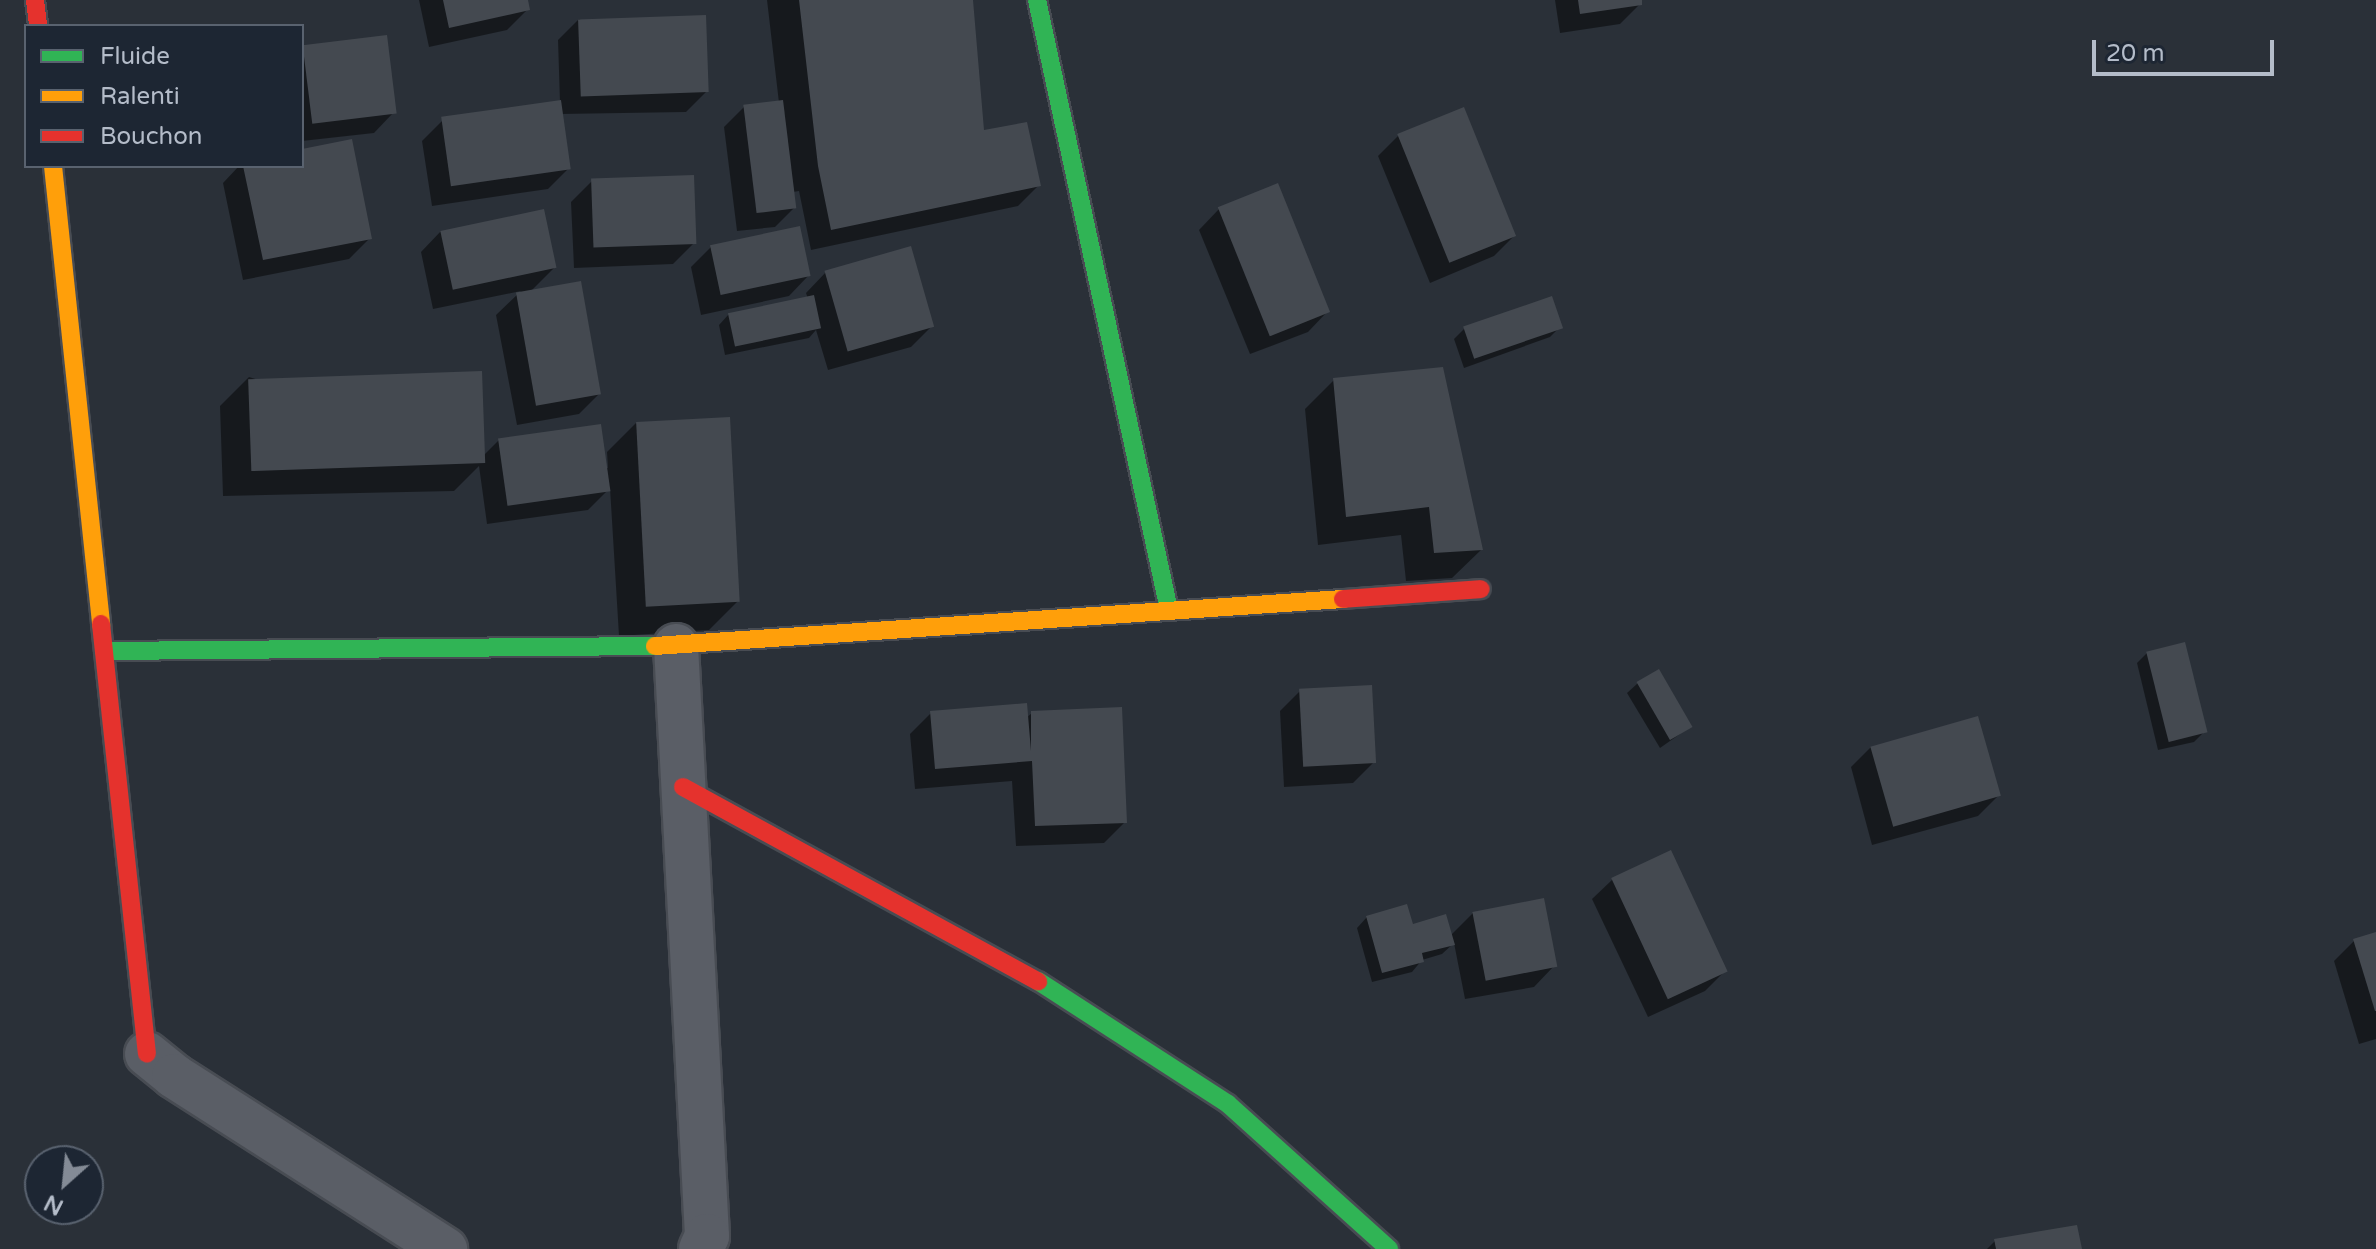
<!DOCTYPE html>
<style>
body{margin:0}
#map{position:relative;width:2376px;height:1249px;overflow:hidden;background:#2a3038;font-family:"Varela Round",sans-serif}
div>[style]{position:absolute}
.shadow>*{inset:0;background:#0007}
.building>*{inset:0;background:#444950;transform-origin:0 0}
.roads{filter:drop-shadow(2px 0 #484c53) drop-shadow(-2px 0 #484c53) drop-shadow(0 2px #484c53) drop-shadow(0 -2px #484c53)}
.street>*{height:44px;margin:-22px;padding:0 22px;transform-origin:22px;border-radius:22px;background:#5a5e66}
.fast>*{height:18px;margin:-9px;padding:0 9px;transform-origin:9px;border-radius:9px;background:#30b455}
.slow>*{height:18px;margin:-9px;padding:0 9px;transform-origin:9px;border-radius:9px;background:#ff9f0a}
.jam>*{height:18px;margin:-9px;padding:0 9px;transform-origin:9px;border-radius:9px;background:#e5322d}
span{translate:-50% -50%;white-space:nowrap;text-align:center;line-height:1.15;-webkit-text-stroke:6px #1d2633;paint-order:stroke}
.legend{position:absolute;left:24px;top:24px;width:280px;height:144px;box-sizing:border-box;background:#1d2633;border:2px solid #59626f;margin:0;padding:10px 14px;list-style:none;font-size:24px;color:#b4bcc9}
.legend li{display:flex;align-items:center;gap:16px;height:40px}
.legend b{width:40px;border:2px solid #59626f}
.north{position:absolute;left:24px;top:1145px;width:80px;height:80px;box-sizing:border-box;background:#1d2633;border:2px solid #59626f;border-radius:50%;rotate:207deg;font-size:22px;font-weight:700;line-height:32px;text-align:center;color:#b4bcc9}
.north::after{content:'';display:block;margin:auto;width:28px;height:36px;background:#848b96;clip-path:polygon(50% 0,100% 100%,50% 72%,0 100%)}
.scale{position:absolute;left:2092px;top:40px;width:182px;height:36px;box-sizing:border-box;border:4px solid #b4bcc9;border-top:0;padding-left:10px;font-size:24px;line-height:28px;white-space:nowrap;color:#b4bcc9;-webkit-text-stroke:6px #1d2633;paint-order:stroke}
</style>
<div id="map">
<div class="shadow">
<div style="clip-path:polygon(419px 0,525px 0,528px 9px,507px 30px,429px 47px)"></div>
<div style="clip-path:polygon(767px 0,971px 0,982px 130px,1038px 186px,1018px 206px,811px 250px,799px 191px,793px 192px,795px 207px,775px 227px,737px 231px,724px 127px,744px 107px,779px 103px)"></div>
<div style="clip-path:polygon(1555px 0,1640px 0,1640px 4px,1620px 24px,1560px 33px)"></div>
<div style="clip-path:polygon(579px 19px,707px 91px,686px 112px,561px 114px,569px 168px,548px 189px,432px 206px,422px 141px,442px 121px,560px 103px,558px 40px)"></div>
<div style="clip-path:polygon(302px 46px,394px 112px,374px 133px,302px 141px)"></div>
<div style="clip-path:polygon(1399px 135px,1514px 236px,1494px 256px,1430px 283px,1378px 156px)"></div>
<div style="clip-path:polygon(302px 151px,370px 238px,349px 259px,243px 280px,223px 183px,239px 166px,302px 166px)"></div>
<div style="clip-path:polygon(592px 181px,694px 243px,673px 264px,574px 268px,571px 202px)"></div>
<div style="clip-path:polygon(1219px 209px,1328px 311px,1308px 332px,1250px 354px,1199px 230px)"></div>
<div style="clip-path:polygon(441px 231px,554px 268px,530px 292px,599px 394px,579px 414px,517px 425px,496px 315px,521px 291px,433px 309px,421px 252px)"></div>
<div style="clip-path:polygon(711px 247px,809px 275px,789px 296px,701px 315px,691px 267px)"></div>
<div style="clip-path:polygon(826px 272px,932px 326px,911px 347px,828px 370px,816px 330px,809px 338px,725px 355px,719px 325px,729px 314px,808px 299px,806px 293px)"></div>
<div style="clip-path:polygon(1560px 327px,1550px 337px,1464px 368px,1454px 339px,1464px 329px)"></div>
<div style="clip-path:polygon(249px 377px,483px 456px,499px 440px,608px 468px,607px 452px,636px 423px,738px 601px,709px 630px,619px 636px,610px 488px,588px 510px,487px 524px,479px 466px,454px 491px,223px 496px,220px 406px)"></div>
<div style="clip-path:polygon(1334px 380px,1481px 550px,1452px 578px,1406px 581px,1401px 535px,1318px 545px,1305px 409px)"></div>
<div style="clip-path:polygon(2147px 653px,2205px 731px,2194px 742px,2158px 750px,2137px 663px)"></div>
<div style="clip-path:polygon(1638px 683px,1690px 727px,1660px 748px,1627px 693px)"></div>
<div style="clip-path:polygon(1300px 691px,1374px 762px,1353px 783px,1284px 787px,1280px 711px)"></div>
<div style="clip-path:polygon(931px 713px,1026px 718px,1032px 713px,1125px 822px,1104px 843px,1016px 846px,1012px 781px,915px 789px,910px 734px)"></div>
<div style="clip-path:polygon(1871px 747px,1999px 795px,1978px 816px,1872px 845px,1851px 767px)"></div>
<div style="clip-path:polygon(1613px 879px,1726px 970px,1705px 991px,1648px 1017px,1592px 899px)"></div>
<div style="clip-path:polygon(1473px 913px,1554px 966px,1534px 987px,1465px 999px,1454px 943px,1442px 954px,1422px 960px,1412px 972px,1372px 982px,1357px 928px,1367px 917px,1450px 936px)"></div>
<div style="clip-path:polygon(2376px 934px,2376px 1039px,2359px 1044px,2334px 961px,2354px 941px)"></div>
<div style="clip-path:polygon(1995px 1241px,2080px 1249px,1987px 1249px)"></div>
</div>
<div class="building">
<div style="clip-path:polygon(443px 0,528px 0,530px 10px,449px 28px)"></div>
<div style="clip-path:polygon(799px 0,973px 0,984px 130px,1027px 122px,1041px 186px,831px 230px,818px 166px)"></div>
<div style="clip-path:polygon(1578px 0,1642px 0,1642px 5px,1580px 14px)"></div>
<div style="left:706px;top:15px;width:77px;height:128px;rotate:88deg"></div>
<div style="left:387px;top:35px;width:79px;height:85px;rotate:83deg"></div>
<div style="left:561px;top:100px;width:70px;height:121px;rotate:82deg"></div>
<div style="left:783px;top:100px;width:109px;height:40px;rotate:83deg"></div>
<div style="left:1464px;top:107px;width:139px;height:72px;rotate:68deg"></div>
<div style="clip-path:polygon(352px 139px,372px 239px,263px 260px,243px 166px,302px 166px,302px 149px)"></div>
<div style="left:694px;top:175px;width:69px;height:103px;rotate:88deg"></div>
<div style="left:1278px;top:183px;width:139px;height:65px;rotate:68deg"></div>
<div style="left:544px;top:209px;width:60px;height:106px;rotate:78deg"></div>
<div style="left:800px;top:226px;width:51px;height:92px;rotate:78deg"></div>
<div style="left:911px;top:246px;width:84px;height:90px;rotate:74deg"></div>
<div style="left:581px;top:281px;width:115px;height:66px;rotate:80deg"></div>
<div style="left:814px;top:295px;width:34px;height:88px;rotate:78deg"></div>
<div style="left:1552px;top:296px;width:34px;height:94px;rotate:71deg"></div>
<div style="clip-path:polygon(1443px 367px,1483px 550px,1434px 553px,1429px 507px,1346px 517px,1333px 378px)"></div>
<div style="left:482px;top:371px;width:92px;height:234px;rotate:88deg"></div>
<div style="left:730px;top:417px;width:185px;height:94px;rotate:87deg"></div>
<div style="left:601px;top:424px;width:68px;height:104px;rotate:82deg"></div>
<div style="left:2185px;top:642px;width:93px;height:40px;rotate:76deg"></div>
<div style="left:1659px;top:669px;width:67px;height:26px;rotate:60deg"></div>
<div style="left:1372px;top:685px;width:78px;height:73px;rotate:87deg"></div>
<div style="clip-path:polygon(1027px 703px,1031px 751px,1031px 711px,1122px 707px,1127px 823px,1035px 826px,1032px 761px,935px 769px,930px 711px)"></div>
<div style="left:1978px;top:716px;width:83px;height:112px;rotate:74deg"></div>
<div style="left:1671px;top:850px;width:134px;height:66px;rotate:65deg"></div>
<div style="left:1544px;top:898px;width:70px;height:73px;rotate:79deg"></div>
<div style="clip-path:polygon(1407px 904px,1413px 924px,1446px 914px,1455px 945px,1422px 953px,1424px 962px,1382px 973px,1366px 916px)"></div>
<div style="clip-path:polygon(2376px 932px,2376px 1011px,2375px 1011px,2353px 939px)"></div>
<div style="clip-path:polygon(2077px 1225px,2082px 1249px,1996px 1249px,1994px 1239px)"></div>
</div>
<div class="roads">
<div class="street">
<div style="left:676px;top:646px;width:591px;rotate:86.99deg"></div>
<div style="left:707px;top:1236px;width:14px;rotate:115deg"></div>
<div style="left:147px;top:1054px;width:35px;rotate:39deg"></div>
<div style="left:174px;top:1076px;width:322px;rotate:32.6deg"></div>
</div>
<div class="fast">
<div style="left:1037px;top:0;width:624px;rotate:77.79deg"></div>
<div style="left:104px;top:651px;width:551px;rotate:-0.52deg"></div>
<div style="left:1038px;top:981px;width:226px;rotate:32.9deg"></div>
<div style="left:1228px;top:1104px;width:217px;rotate:42deg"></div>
</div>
<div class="slow">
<div style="left:53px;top:166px;width:461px;rotate:84deg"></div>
<div style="left:655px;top:646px;width:690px;rotate:-3.91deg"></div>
</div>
<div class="jam">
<div style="left:35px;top:0;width:26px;rotate:83deg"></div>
<div style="left:1343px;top:599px;width:138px;rotate:-4.1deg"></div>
<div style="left:101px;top:624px;width:432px;rotate:83.9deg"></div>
<div style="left:683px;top:787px;width:405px;rotate:28.7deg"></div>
</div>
</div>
<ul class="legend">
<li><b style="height:10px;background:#30b455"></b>Fluide</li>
<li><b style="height:10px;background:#ff9f0a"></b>Ralenti</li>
<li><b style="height:10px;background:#e5322d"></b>Bouchon</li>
</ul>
<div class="north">N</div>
<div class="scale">20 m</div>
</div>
